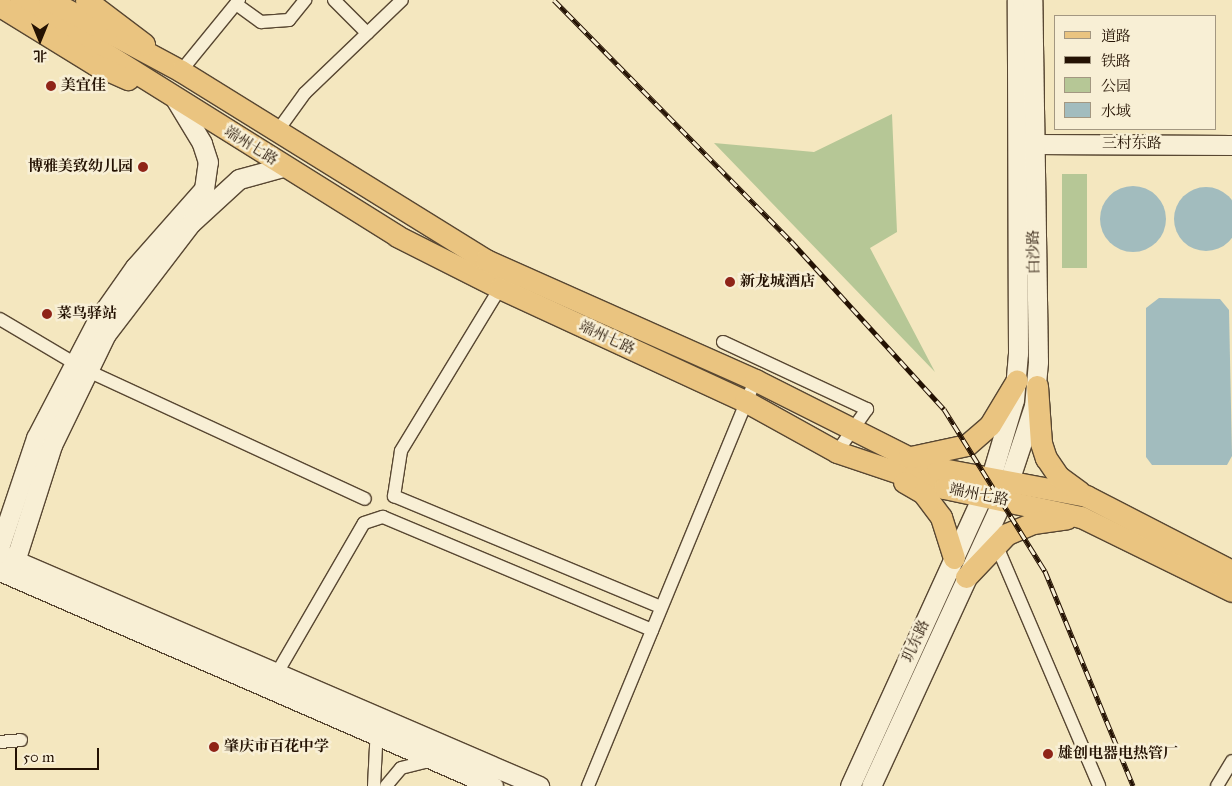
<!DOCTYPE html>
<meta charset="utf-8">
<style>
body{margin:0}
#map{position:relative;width:1232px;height:786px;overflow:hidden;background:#f4e7bf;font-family:"IM FELL Great Primer","Noto Serif SC",serif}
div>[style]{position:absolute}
.green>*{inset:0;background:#b6c796;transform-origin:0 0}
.water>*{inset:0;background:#a2bcbe}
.round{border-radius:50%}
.roads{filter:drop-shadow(1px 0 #584732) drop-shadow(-1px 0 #584732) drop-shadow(0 1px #584732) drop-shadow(0 -1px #584732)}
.street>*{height:12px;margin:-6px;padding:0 6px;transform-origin:6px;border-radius:6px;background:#f8efd5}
.secondary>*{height:19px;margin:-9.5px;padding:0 9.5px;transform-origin:9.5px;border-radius:9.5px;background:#f8efd5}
.primary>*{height:21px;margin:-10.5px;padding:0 10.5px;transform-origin:10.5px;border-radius:10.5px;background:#eac480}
.rail>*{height:5px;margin-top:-2.5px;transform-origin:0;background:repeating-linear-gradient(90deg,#f8efd5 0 9px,#241203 0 18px);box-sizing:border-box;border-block:1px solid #241203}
.dots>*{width:14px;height:14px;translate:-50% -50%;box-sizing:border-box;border:2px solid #f8efd5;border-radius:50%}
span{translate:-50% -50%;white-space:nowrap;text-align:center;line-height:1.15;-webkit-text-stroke:5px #f8efd5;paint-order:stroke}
.poi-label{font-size:15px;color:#241203;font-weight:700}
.left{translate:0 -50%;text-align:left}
.right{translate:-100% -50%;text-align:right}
.street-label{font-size:15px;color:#241203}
.legend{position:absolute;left:1054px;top:15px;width:162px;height:115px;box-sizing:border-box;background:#f8efd5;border:1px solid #a39781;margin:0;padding:6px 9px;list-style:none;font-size:15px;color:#241203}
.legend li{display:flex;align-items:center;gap:10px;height:25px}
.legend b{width:25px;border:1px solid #a39781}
.north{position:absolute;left:15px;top:15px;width:50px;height:50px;-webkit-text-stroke:4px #f8efd5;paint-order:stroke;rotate:180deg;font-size:14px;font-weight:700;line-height:20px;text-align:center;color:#241203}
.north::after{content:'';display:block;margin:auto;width:18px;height:22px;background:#241203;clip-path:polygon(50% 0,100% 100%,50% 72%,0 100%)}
.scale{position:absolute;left:15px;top:748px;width:84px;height:22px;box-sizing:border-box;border:2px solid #241203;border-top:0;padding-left:6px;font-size:15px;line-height:18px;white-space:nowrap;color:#241203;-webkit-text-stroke:4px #f8efd5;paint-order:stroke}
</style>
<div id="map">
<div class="green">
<div style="clip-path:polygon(892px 114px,897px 232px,870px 248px,935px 372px,714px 143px,814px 152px)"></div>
<div style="left:1062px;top:174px;width:25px;height:94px"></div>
</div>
<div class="water">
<div class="round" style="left:1100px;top:186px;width:66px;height:66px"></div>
<div class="round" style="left:1174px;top:187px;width:64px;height:64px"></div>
<div style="clip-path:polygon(1159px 298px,1220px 299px,1229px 310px,1232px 456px,1227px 465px,1152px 465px,1146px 457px,1146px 308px)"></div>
</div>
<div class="roads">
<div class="street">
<div style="left:334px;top:0;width:47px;rotate:45deg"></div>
<div style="left:236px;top:4px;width:31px;rotate:36deg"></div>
<div style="left:261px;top:22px;width:28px;rotate:-4deg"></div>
<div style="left:289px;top:20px;width:26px;rotate:-51deg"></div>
<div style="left:181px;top:71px;width:92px;rotate:-50.8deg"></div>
<div style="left:276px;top:133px;width:49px;rotate:-54.1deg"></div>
<div style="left:305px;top:93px;width:134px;rotate:-43.8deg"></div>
<div style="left:500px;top:288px;width:191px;rotate:121.3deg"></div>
<div style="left:401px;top:451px;width:46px;rotate:98.8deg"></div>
<div style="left:394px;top:496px;width:289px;rotate:22.6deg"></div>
<div style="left:0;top:319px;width:100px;rotate:30.7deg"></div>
<div style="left:86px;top:370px;width:307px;rotate:24.8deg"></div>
<div style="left:723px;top:342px;width:159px;rotate:25deg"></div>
<div style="left:867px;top:409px;width:52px;rotate:124.9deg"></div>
<div style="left:996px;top:544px;width:263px;rotate:66.9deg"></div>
<div style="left:277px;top:673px;width:173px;rotate:-59.9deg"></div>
<div style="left:364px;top:523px;width:20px;rotate:-18deg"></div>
<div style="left:383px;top:517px;width:292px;rotate:22.8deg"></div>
<div style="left:0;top:742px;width:21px;rotate:-5deg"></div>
<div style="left:374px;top:786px;width:59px;rotate:-87.1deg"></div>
<div style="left:386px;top:786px;width:23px;rotate:-50deg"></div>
<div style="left:401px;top:768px;width:32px;rotate:-14deg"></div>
<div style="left:588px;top:786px;width:439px;rotate:-67.6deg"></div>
<div style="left:1217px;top:786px;width:29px;rotate:-59deg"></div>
</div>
<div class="secondary">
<div style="left:1022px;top:140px;width:12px;rotate:20deg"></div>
<div style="left:1033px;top:144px;width:199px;rotate:0.3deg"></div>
<div style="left:0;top:545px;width:113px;rotate:-71.4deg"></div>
<div style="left:36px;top:438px;width:132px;rotate:-62.5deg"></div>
<div style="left:97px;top:321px;width:66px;rotate:-54.9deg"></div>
<div style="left:135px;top:267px;width:104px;rotate:-48.5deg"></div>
<div style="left:204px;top:189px;width:27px;rotate:-82deg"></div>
<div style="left:208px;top:162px;width:20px;rotate:-108deg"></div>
<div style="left:202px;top:143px;width:50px;rotate:-121.2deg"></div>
<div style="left:0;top:554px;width:587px;rotate:23.29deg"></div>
<div style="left:5px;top:568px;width:12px;rotate:-35deg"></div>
<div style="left:15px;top:561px;width:122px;rotate:-72.3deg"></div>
<div style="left:52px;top:445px;width:123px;rotate:-64.1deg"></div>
<div style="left:106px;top:334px;width:140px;rotate:-52.6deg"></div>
<div style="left:191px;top:223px;width:65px;rotate:-42.5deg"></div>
<div style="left:239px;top:179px;width:46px;rotate:-15.3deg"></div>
<div style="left:0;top:571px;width:538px;rotate:23.56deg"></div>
<div style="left:850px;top:786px;width:340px;rotate:-65.5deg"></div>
<div style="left:991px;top:477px;width:80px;rotate:-73.4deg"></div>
<div style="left:1014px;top:400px;width:47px;rotate:-85.1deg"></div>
<div style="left:1018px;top:353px;width:353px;rotate:-90.2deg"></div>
<div style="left:871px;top:786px;width:316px;rotate:-65.3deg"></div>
<div style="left:1003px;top:499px;width:98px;rotate:-71.6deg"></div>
<div style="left:1034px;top:406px;width:44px;rotate:-84.8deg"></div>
<div style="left:1038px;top:362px;width:362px;rotate:-90.9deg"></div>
</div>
<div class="primary">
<div style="left:20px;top:0;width:445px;rotate:32deg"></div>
<div style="left:397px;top:236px;width:115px;rotate:26.8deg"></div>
<div style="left:500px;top:288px;width:270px;rotate:24.8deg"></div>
<div style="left:745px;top:401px;width:105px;rotate:29deg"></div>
<div style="left:837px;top:452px;width:113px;rotate:18.6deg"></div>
<div style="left:944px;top:488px;width:140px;rotate:12deg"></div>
<div style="left:1081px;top:517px;width:168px;rotate:26.1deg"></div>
<div style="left:49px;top:0;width:150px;rotate:28.3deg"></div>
<div style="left:181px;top:71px;width:359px;rotate:31.8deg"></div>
<div style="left:486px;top:260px;width:295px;rotate:24deg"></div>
<div style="left:755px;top:380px;width:171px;rotate:26.7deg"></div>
<div style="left:908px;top:457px;width:31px;rotate:21deg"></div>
<div style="left:937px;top:468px;width:152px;rotate:10.6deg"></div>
<div style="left:1086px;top:496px;width:164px;rotate:27.2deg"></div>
<div style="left:86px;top:0;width:73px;rotate:37.2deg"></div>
<div style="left:0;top:6px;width:113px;rotate:31.6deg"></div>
<div style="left:96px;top:65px;width:35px;rotate:24deg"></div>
<div style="left:1037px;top:386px;width:57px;rotate:86deg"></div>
<div style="left:1041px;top:443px;width:16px;rotate:72deg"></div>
<div style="left:1046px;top:458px;width:22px;rotate:56deg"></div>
<div style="left:1058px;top:476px;width:27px;rotate:36deg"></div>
<div style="left:911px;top:457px;width:57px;rotate:-12.1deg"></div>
<div style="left:967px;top:445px;width:30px;rotate:-41deg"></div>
<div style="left:990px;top:425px;width:52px;rotate:-59deg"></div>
<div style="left:904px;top:482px;width:22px;rotate:30deg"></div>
<div style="left:923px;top:493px;width:30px;rotate:53deg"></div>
<div style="left:941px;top:517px;width:43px;rotate:72.4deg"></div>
<div style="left:966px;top:577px;width:59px;rotate:-46.4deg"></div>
<div style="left:1007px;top:534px;width:28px;rotate:-23deg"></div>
<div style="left:1033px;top:523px;width:34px;rotate:-8deg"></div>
</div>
</div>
<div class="rail">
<div style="left:554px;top:0;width:338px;rotate:45.5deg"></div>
<div style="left:791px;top:241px;width:227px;rotate:47.7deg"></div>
<div style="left:944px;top:409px;width:191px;rotate:58.1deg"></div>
<div style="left:1045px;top:571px;width:232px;rotate:67.7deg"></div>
</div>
<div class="dots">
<div style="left:51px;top:86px;background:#8f2418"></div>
<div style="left:143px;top:167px;background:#8f2418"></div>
<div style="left:730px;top:282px;background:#8f2418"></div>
<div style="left:47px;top:314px;background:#8f2418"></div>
<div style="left:214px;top:747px;background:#8f2418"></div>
<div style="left:1048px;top:754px;background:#8f2418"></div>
</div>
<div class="poi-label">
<span class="left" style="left:61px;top:86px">美宜佳</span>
<span class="right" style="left:133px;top:167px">博雅美致幼儿园</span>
<span class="left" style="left:740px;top:282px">新龙城酒店</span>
<span class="left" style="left:57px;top:314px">菜鸟驿站</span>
<span class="left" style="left:224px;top:747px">肇庆市百花中学</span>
<span class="left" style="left:1058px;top:754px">雄创电器电热管厂</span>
</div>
<div class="street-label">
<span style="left:1132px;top:144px">三村东路</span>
<span style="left:251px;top:146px;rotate:32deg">端州七路</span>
<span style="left:1034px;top:252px;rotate:-91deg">白沙路</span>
<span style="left:607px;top:338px;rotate:25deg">端州七路</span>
<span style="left:979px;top:495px;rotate:11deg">端州七路</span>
<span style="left:916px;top:641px;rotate:-65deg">玑东路</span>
</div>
<ul class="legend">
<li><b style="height:6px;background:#eac480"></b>道路</li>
<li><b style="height:6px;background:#241203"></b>铁路</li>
<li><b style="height:14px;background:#b6c796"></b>公园</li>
<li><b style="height:14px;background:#a2bcbe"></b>水域</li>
</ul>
<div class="north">北</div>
<div class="scale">50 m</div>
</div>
